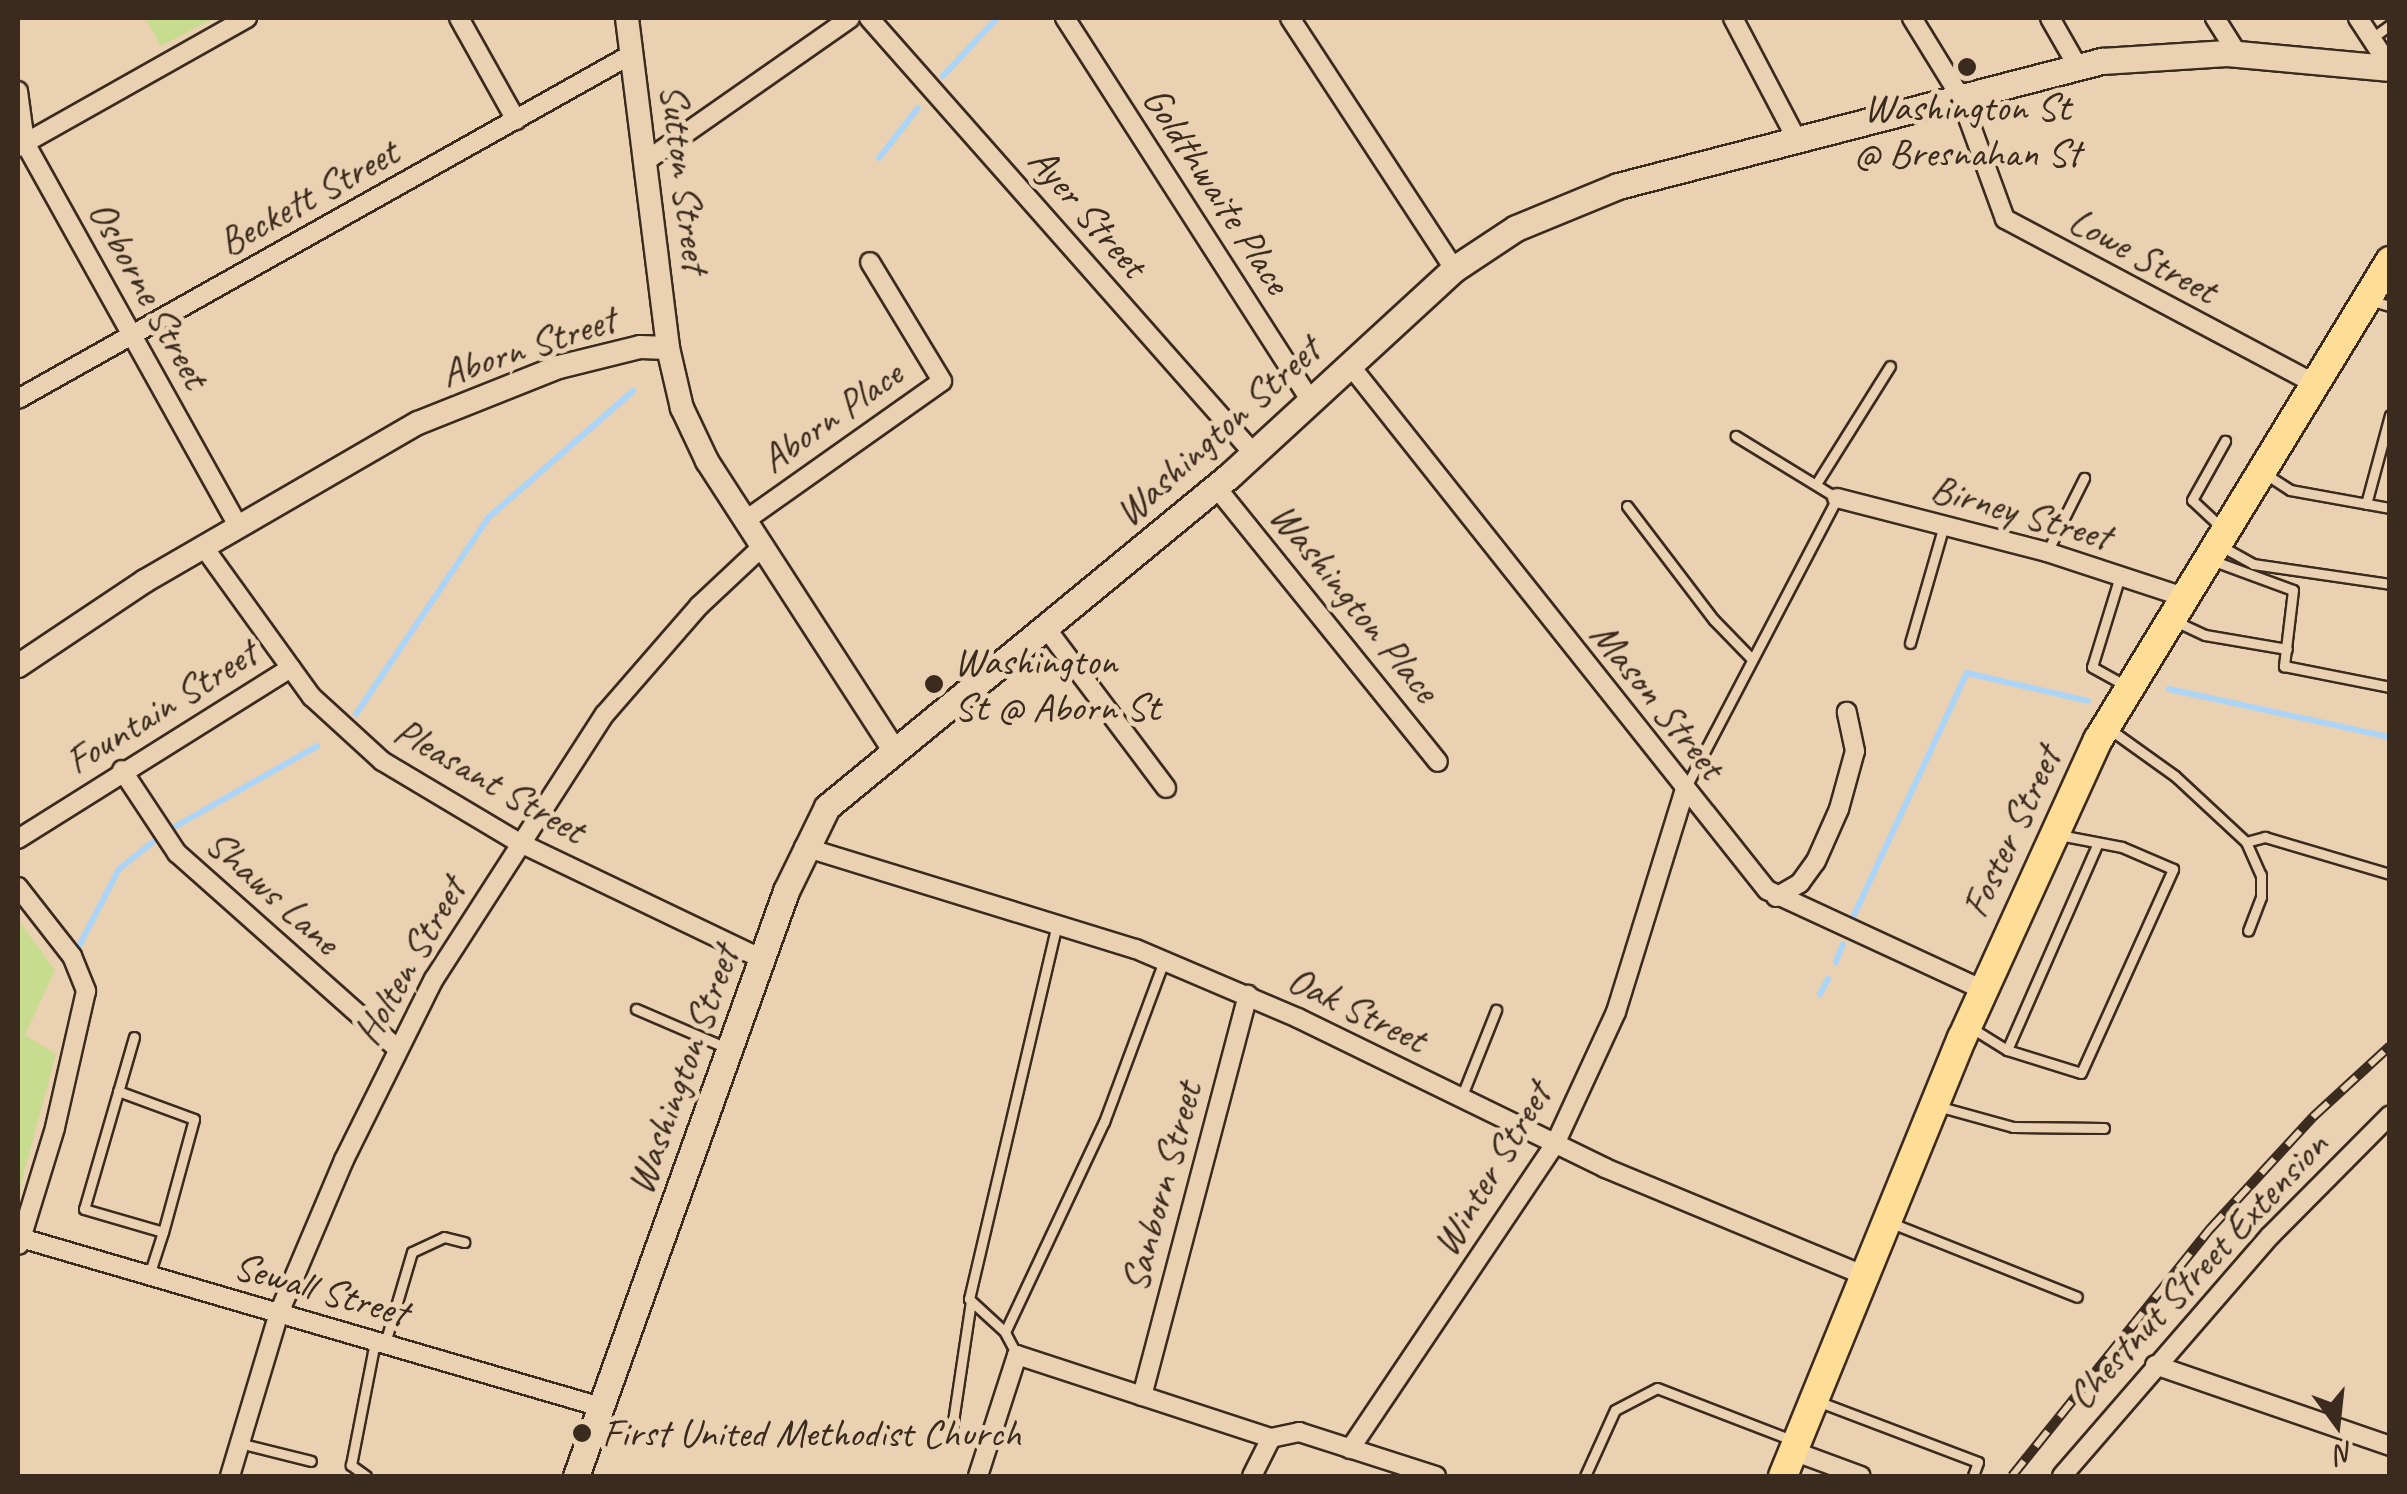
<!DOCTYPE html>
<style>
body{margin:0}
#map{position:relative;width:2407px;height:1494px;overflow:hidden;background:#e9d1b1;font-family:Caveat,sans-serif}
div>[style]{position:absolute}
.green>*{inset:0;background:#c8dc90}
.stream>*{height:6px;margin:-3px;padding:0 3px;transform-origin:3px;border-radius:3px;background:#acd4f6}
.roads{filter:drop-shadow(2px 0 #3b2a1e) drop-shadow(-2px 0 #3b2a1e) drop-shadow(0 2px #3b2a1e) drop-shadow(0 -2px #3b2a1e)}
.service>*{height:9px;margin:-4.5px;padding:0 4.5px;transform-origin:4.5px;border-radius:4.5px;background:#e9d1b1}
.minor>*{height:18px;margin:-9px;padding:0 9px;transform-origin:9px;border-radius:9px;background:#e9d1b1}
.tertiary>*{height:22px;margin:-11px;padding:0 11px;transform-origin:11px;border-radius:11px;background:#e9d1b1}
.secondary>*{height:25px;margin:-12.5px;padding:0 12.5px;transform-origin:12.5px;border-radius:12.5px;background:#e9d1b1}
.primary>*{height:28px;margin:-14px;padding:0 14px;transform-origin:14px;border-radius:14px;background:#fedd96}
.rail>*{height:10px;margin-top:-5px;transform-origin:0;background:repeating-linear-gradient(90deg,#e9d1b1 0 19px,#3b2a1e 0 38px);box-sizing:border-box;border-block:2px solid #3b2a1e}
.dots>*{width:28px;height:28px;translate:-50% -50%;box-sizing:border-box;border:5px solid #e9d1b1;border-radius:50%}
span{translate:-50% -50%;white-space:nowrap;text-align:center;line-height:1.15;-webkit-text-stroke:10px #e9d1b1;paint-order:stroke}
.poi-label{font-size:40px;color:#3b2a1e}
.left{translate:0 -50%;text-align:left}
.street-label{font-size:40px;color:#3b2a1e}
.frame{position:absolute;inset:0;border:20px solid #3b2a1e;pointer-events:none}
.north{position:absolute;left:2287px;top:1374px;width:100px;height:100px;-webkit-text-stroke:8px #e9d1b1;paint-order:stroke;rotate:165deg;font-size:28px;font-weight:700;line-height:40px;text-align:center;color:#3b2a1e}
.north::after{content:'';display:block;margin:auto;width:35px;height:45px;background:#3b2a1e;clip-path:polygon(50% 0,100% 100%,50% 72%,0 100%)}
</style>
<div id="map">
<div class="green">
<div style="clip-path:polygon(145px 18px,214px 18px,161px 46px)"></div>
<div style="clip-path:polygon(18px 920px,55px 970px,25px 1035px,56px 1054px,18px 1195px)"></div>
</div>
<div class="stream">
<div style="left:943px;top:76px;width:79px;rotate:-47deg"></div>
<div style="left:879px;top:158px;width:63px;rotate:-52deg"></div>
<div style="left:2169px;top:689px;width:226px;rotate:12.3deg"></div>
<div style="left:356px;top:714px;width:236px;rotate:-56deg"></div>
<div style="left:488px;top:518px;width:193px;rotate:-41.2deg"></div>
<div style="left:171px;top:829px;width:168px;rotate:-29.6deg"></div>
<div style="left:1854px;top:915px;width:267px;rotate:-65deg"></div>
<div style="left:1967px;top:673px;width:124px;rotate:13deg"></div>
<div style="left:80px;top:944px;width:85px;rotate:-62.5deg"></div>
<div style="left:119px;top:869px;width:43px;rotate:-38.5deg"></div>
<div style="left:1836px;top:962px;width:19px;rotate:-69deg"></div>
<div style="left:1820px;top:994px;width:17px;rotate:-62deg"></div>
</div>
<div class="roads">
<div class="service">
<div style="left:2372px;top:38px;width:22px;rotate:-36deg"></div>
<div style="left:2369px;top:300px;width:22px;rotate:16deg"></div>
<div style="left:2264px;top:473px;width:31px;rotate:33deg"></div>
<div style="left:2290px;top:490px;width:102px;rotate:10.2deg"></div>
<div style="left:1816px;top:484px;width:139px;rotate:-57.9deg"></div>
<div style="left:2366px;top:504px;width:92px;rotate:-74.9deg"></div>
<div style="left:1627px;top:506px;width:143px;rotate:52.7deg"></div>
<div style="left:1714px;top:620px;width:53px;rotate:45.8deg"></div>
<div style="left:2223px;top:529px;width:42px;rotate:-136.9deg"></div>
<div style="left:2192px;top:500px;width:68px;rotate:-60.8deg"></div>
<div style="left:2219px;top:545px;width:39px;rotate:29deg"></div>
<div style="left:2253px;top:564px;width:138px;rotate:8.3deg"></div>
<div style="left:2047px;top:552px;width:83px;rotate:-63.4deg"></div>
<div style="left:2214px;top:561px;width:84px;rotate:20.2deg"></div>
<div style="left:2293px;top:590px;width:77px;rotate:96.8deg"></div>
<div style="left:2284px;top:666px;width:108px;rotate:11.2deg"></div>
<div style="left:2120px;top:576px;width:95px;rotate:107.1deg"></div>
<div style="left:2092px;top:667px;width:39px;rotate:29deg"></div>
<div style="left:2177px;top:622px;width:31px;rotate:25deg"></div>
<div style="left:2205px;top:635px;width:83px;rotate:9.7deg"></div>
<div style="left:1910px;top:643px;width:123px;rotate:-73.9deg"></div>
<div style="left:2108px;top:728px;width:82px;rotate:35.6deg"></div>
<div style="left:2175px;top:776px;width:97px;rotate:42.9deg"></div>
<div style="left:2246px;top:842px;width:36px;rotate:66deg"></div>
<div style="left:2261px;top:875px;width:22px;rotate:90deg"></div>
<div style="left:2261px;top:897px;width:36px;rotate:111deg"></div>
<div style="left:1686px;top:787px;width:326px;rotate:-62.4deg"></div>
<div style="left:1837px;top:498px;width:119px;rotate:-148.5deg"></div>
<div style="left:2246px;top:842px;width:20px;rotate:-15deg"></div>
<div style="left:2265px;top:837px;width:130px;rotate:16.5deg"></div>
<div style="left:636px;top:1009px;width:99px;rotate:23.2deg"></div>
<div style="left:1970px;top:1027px;width:44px;rotate:31.9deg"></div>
<div style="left:2007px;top:1050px;width:77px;rotate:17.3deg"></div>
<div style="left:2081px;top:1073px;width:224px;rotate:-65.7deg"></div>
<div style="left:2173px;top:869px;width:56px;rotate:-156.7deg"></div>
<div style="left:2122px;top:847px;width:64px;rotate:-169.2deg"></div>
<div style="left:134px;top:1037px;width:179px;rotate:106.2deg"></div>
<div style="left:84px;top:1209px;width:82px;rotate:16.2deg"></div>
<div style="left:163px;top:1232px;width:45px;rotate:108deg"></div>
<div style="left:2007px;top:1050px;width:226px;rotate:-66.3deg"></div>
<div style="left:118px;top:1091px;width:81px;rotate:20.2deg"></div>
<div style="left:194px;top:1119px;width:117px;rotate:105.3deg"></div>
<div style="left:1461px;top:1098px;width:95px;rotate:-68.3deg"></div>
<div style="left:1937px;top:1106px;width:79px;rotate:15.4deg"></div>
<div style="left:2013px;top:1127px;width:91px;rotate:0.6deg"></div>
<div style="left:1889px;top:1222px;width:202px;rotate:21.7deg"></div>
<div style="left:1005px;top:1332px;width:232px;rotate:-64.8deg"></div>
<div style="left:1104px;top:1122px;width:172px;rotate:-69.6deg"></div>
<div style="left:385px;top:1343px;width:95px;rotate:-73.5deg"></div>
<div style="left:412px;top:1252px;width:35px;rotate:-25deg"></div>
<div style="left:444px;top:1237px;width:21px;rotate:14deg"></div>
<div style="left:1017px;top:1355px;width:26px;rotate:-118deg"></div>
<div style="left:1005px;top:1332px;width:49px;rotate:-137.5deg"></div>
<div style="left:969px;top:1299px;width:385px;rotate:-76.8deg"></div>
<div style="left:1817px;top:1401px;width:172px;rotate:20.8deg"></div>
<div style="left:1978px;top:1462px;width:15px;rotate:110deg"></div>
<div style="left:952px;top:1428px;width:128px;rotate:-81.5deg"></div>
<div style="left:239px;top:1443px;width:74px;rotate:14deg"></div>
<div style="left:366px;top:1476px;width:19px;rotate:-144deg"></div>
<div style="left:351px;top:1465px;width:126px;rotate:-79deg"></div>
<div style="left:1585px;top:1476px;width:72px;rotate:-65.6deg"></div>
<div style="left:1615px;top:1410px;width:47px;rotate:-27.6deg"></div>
<div style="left:1657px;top:1388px;width:147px;rotate:21.1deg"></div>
</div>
<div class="minor">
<div style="left:459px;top:18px;width:117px;rotate:60.8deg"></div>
<div style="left:869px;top:18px;width:582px;rotate:48.55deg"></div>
<div style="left:1065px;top:18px;width:454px;rotate:57.3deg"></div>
<div style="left:1290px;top:18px;width:300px;rotate:56.8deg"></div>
<div style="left:1733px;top:18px;width:136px;rotate:62.3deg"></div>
<div style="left:1912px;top:18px;width:92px;rotate:58.4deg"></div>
<div style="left:1960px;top:96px;width:131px;rotate:69.9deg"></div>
<div style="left:2005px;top:219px;width:351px;rotate:28deg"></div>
<div style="left:2050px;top:18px;width:56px;rotate:60.3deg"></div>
<div style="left:2215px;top:18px;width:41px;rotate:57.8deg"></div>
<div style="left:2358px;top:18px;width:59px;rotate:56.9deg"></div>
<div style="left:18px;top:91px;width:52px;rotate:82.3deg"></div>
<div style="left:25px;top:143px;width:438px;rotate:60.9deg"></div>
<div style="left:18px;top:147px;width:263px;rotate:-29.4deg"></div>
<div style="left:646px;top:161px;width:249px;rotate:-35deg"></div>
<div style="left:1349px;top:364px;width:672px;rotate:51.53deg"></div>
<div style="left:1767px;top:890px;width:238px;rotate:24.8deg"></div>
<div style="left:18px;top:399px;width:704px;rotate:-29.33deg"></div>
<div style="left:1216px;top:487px;width:353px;rotate:51.1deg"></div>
<div style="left:1837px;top:498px;width:217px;rotate:14.4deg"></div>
<div style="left:2047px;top:552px;width:144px;rotate:18.2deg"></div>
<div style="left:746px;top:520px;width:240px;rotate:-35.3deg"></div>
<div style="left:942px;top:381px;width:139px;rotate:-121.2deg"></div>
<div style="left:203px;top:546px;width:186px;rotate:54.2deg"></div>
<div style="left:312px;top:697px;width:95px;rotate:42.4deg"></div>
<div style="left:382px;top:761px;width:158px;rotate:30.8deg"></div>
<div style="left:518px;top:842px;width:271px;rotate:25.6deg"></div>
<div style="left:1046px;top:628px;width:200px;rotate:53.1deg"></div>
<div style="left:122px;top:770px;width:100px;rotate:56.5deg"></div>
<div style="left:177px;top:853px;width:294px;rotate:41.6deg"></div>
<div style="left:18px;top:839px;width:322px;rotate:-32.1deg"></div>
<div style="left:804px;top:847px;width:347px;rotate:17.1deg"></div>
<div style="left:1136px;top:949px;width:176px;rotate:23.1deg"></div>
<div style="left:1298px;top:1018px;width:342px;rotate:26deg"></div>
<div style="left:1605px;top:1168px;width:279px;rotate:22.5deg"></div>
<div style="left:18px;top:887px;width:88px;rotate:52deg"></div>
<div style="left:72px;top:956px;width:38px;rotate:68deg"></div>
<div style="left:86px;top:991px;width:140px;rotate:102.8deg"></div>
<div style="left:55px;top:1128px;width:122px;rotate:107.1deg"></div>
<div style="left:1776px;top:897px;width:28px;rotate:-30deg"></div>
<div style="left:1800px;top:883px;width:27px;rotate:-54deg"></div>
<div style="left:1816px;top:861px;width:57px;rotate:-66.1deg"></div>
<div style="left:1839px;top:809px;width:60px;rotate:-74.6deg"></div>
<div style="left:1855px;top:751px;width:40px;rotate:-102deg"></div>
<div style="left:21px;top:1238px;width:604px;rotate:16.25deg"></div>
<div style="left:2155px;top:1365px;width:249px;rotate:19deg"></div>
<div style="left:1142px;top:1396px;width:415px;rotate:-75.2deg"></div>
<div style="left:1271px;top:1438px;width:29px;rotate:-12deg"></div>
<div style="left:1299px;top:1432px;width:144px;rotate:17.8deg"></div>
<div style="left:1350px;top:1449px;width:367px;rotate:-56.1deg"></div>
<div style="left:1555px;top:1144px;width:145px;rotate:-65.2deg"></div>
<div style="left:1616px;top:1012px;width:233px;rotate:-72.8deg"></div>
<div style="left:1793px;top:1451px;width:72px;rotate:20.2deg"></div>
<div style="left:230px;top:1476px;width:170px;rotate:-73.3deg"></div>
<div style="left:279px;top:1313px;width:166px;rotate:-67deg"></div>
<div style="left:344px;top:1160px;width:202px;rotate:-63.6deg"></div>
<div style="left:434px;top:979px;width:315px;rotate:-57.2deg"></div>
<div style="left:605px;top:714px;width:143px;rotate:-49deg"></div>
<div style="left:699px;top:606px;width:88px;rotate:-43.2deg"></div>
<div style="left:978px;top:1476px;width:127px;rotate:-72.1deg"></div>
<div style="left:1017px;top:1355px;width:267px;rotate:18.1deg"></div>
<div style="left:1252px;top:1476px;width:42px;rotate:-63.4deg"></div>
<div style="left:2062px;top:1476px;width:318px;rotate:-49.1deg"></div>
<div style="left:2270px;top:1236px;width:170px;rotate:-45.2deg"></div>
</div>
<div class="tertiary">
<div style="left:627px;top:18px;width:333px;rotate:82.9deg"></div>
<div style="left:18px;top:666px;width:153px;rotate:-33.8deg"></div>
<div style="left:145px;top:581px;width:315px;rotate:-30.1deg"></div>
<div style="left:418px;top:423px;width:152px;rotate:-21.7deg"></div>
<div style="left:559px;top:367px;width:83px;rotate:-13.9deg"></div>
<div style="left:640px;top:347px;width:28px;rotate:2deg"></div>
<div style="left:668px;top:348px;width:62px;rotate:76.9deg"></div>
<div style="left:682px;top:408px;width:59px;rotate:64.7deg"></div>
<div style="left:707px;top:461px;width:343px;rotate:57.1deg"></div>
</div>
<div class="secondary">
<div style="left:576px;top:1476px;width:622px;rotate:-70.25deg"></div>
<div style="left:786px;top:891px;width:93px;rotate:-64deg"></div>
<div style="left:827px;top:807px;width:521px;rotate:-39.47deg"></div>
<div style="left:1229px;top:476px;width:306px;rotate:-42.6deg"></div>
<div style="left:1454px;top:269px;width:74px;rotate:-33.5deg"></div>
<div style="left:1516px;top:228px;width:110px;rotate:-22.4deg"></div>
<div style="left:1618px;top:186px;width:500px;rotate:-14.5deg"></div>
<div style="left:2102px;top:61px;width:125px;rotate:-3.7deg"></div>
<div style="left:2227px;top:53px;width:164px;rotate:5.3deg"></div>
</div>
<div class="primary">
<div style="left:1783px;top:1476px;width:473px;rotate:-67.8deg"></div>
<div style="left:1962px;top:1038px;width:328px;rotate:-65.5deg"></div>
<div style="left:2098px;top:740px;width:561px;rotate:-58.63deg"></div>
</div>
</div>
<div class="rail">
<div style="left:2012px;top:1476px;width:317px;rotate:-51.3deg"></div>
<div style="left:2210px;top:1229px;width:154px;rotate:-47.4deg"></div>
<div style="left:2314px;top:1116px;width:103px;rotate:-42.6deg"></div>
</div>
<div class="dots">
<div style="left:1967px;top:67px;background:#3b2a1e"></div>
<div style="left:934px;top:684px;background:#3b2a1e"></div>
<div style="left:582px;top:1433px;background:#3b2a1e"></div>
</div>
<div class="poi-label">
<span style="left:1967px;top:130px">Washington St<br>@ Bresnahan St</span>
<span class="left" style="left:954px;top:684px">Washington<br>St @ Aborn St</span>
<span class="left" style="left:602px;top:1433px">First United Methodist Church</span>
</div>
<div class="street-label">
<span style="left:685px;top:178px;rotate:83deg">Sutton Street</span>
<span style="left:1217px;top:190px;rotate:57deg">Goldthwaite Place</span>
<span style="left:308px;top:197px;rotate:-29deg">Beckett Street</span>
<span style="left:1088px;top:212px;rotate:49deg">Ayer Street</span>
<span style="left:2143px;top:255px;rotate:28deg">Lowe Street</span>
<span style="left:149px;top:294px;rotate:61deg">Osborne Street</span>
<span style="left:528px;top:346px;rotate:-18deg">Aborn Street</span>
<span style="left:831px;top:416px;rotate:-35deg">Aborn Place</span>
<span style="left:1217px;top:431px;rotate:-42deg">Washington Street</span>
<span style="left:2021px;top:512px;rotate:16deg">Birney Street</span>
<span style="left:1355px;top:602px;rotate:51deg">Washington Place</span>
<span style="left:1658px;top:700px;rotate:51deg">Mason Street</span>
<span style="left:161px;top:707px;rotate:-32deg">Fountain Street</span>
<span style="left:490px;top:780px;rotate:30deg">Pleasant Street</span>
<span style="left:2011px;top:832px;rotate:-65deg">Foster Street</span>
<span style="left:273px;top:892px;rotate:42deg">Shaws Lane</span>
<span style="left:409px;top:961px;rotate:-60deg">Holten Street</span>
<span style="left:1357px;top:1009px;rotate:26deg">Oak Street</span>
<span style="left:682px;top:1070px;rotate:-70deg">Washington Street</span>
<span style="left:1491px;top:1169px;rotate:-59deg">Winter Street</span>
<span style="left:1161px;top:1187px;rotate:-75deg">Sanborn Street</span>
<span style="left:2197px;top:1270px;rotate:-47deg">Chestnut Street Extension</span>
<span style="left:321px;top:1289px;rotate:16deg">Sewall Street</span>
</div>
<div class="frame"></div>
<div class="north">N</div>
</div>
